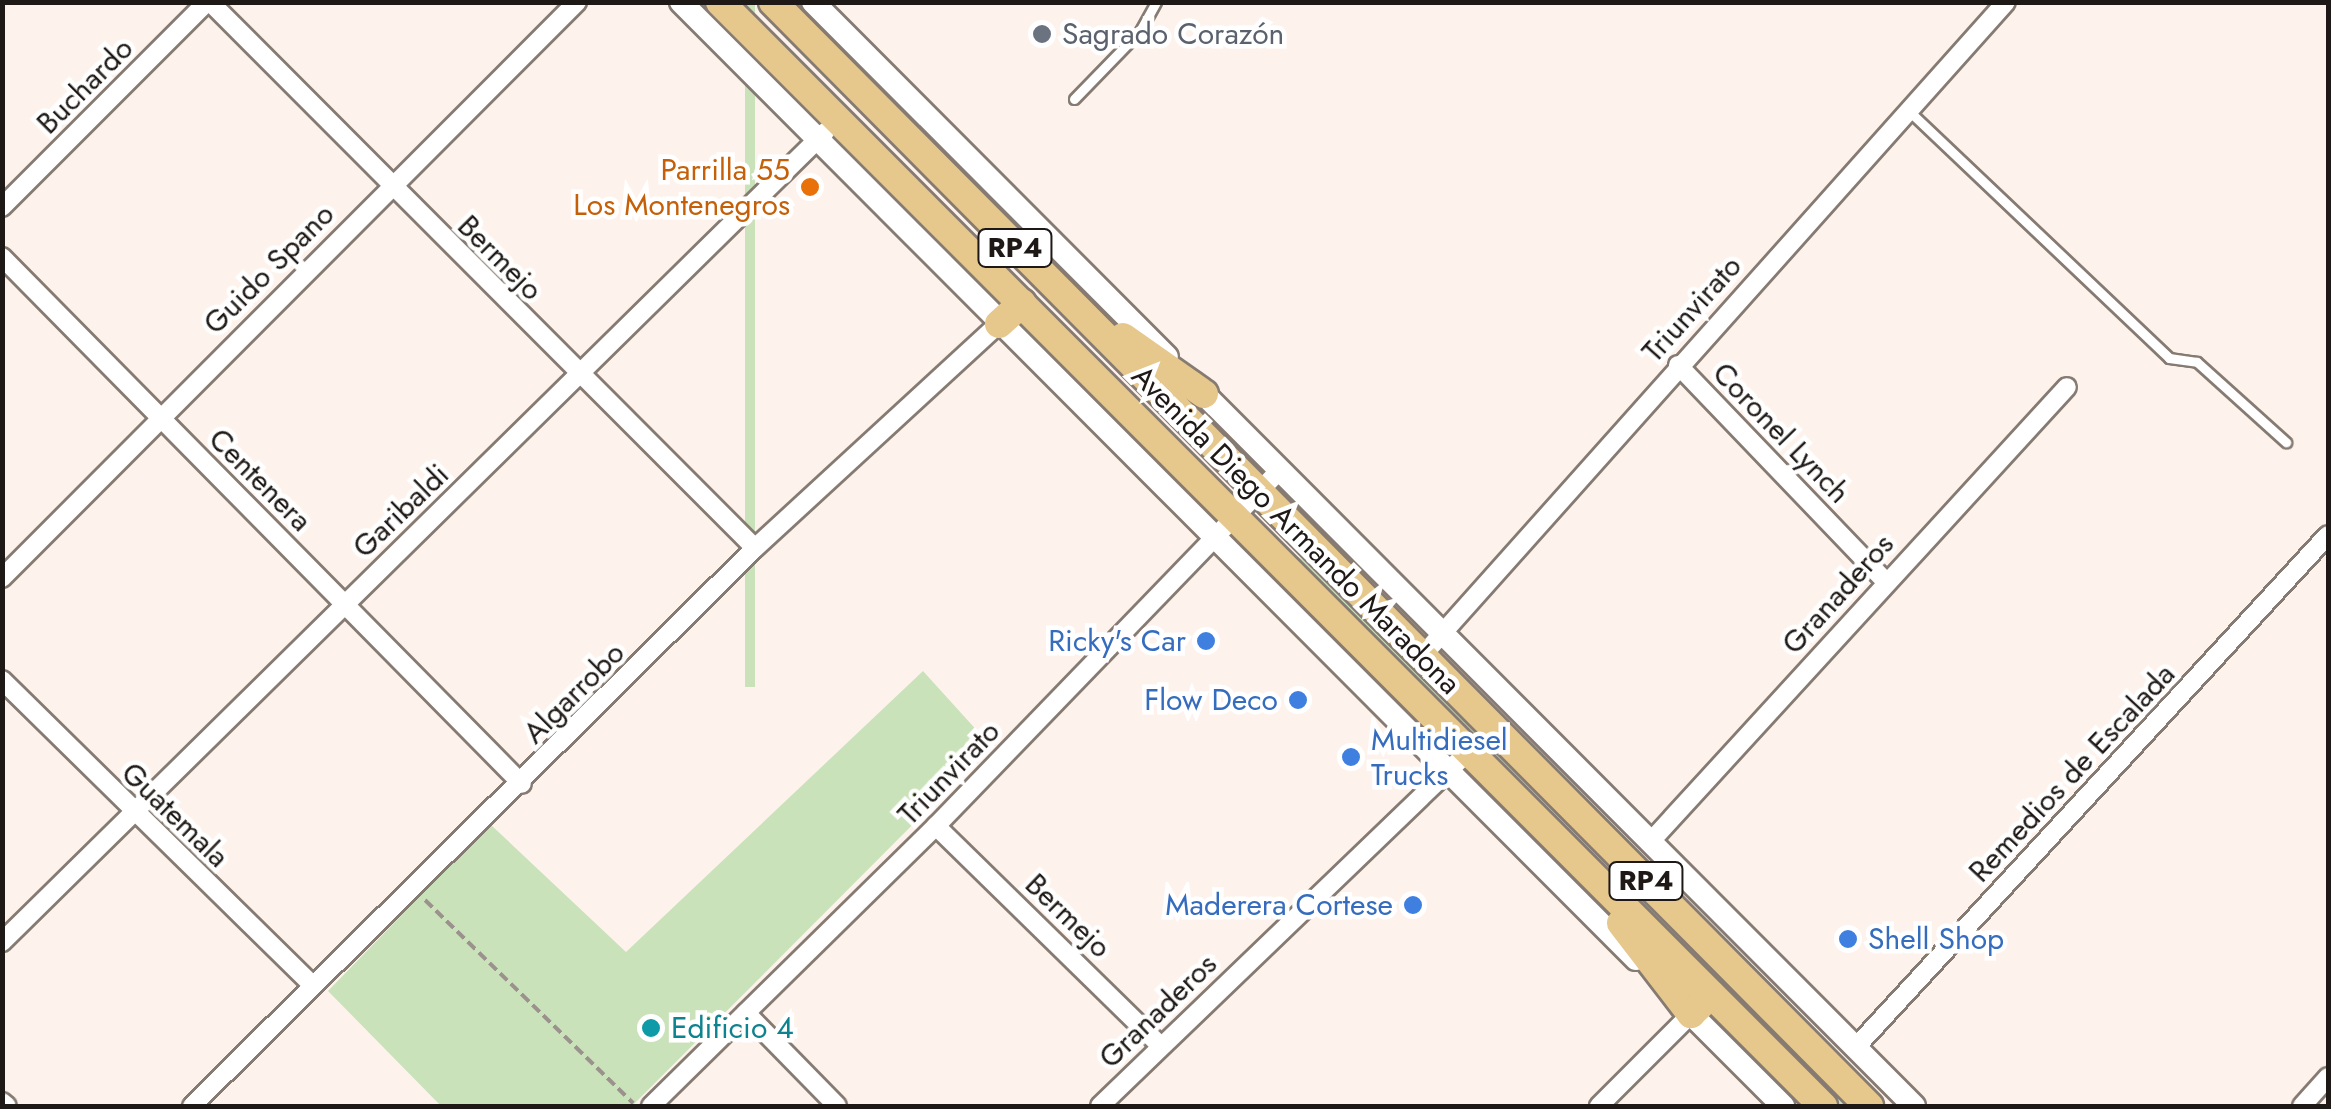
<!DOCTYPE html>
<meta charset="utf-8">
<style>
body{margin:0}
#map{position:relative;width:2331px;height:1109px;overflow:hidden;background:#fef3ec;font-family:Jost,sans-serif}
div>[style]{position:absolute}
.green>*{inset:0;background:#cae2ba;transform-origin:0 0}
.path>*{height:4px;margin-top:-2px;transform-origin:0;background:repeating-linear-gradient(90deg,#9b928d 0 10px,transparent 0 15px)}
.roads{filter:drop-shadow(2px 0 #867b72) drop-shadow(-2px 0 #867b72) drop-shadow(0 2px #867b72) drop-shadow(0 -2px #867b72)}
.service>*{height:9px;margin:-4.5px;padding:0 4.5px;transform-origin:4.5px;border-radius:4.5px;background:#fff}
.minor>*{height:18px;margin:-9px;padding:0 9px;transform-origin:9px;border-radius:9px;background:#fff}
.tertiary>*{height:22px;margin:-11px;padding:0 11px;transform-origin:11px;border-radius:11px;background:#fff}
.primary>*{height:28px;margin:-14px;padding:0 14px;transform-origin:14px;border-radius:14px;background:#e6c78c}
.dots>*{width:28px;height:28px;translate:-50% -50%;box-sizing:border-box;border:5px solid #fff;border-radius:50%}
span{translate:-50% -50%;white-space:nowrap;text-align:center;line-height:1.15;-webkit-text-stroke:9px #fff;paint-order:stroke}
.shield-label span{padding:2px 8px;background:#fff;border:2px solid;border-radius:8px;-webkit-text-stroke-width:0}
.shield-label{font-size:28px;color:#1e1916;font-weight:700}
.worship-label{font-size:30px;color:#5b616d}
.left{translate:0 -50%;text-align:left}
.street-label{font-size:30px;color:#1e1916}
.food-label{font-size:30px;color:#c56008}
.right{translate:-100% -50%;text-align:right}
.shop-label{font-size:30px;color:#366cbe}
.culture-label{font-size:30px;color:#0d838f}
.frame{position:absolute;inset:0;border:5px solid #1e1916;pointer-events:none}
</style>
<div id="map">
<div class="green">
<div style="left:745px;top:3px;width:10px;height:684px"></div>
<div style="clip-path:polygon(1287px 551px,1313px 565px,1850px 1106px,1841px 1106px)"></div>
<div style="clip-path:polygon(923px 671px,991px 746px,632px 1106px,441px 1106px,328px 991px,490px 824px,626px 952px)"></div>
</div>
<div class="path">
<div style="left:425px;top:900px;width:291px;rotate:44.3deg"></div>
</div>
<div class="roads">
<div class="service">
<div style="left:1074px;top:99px;width:95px;rotate:-45.9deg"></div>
<div style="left:1140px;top:31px;width:33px;rotate:-61deg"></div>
<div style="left:1909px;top:111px;width:359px;rotate:43.5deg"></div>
<div style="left:2169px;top:358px;width:28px;rotate:8deg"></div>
<div style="left:2197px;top:362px;width:120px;rotate:42deg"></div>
</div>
<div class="minor">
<div style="left:210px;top:2px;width:771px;rotate:45.05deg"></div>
<div style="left:2px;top:207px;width:290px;rotate:-45deg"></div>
<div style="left:2px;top:257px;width:740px;rotate:45.38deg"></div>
<div style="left:1678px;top:365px;width:301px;rotate:46.2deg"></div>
<div style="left:2px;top:578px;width:814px;rotate:-45.05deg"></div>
<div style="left:1423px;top:655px;width:875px;rotate:-48.24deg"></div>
<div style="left:2px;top:680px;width:435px;rotate:44.5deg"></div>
<div style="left:936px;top:826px;width:315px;rotate:44.4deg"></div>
<div style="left:1652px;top:840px;width:614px;rotate:-47.51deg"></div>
<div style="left:2px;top:942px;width:1155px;rotate:-44.54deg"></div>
<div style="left:746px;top:1013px;width:130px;rotate:45.6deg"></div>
<div style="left:1856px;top:1047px;width:696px;rotate:-47.33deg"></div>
<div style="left:2px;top:1102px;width:6px;rotate:39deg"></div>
<div style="left:192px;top:1106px;width:793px;rotate:-44.74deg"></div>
<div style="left:755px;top:548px;width:331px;rotate:-42.6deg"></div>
<div style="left:651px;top:1106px;width:400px;rotate:-44.5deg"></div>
<div style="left:936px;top:826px;width:494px;rotate:-46deg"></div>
<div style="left:1100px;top:1106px;width:515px;rotate:-43.9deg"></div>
<div style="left:1599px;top:1106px;width:130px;rotate:-45deg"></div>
<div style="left:2302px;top:1106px;width:39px;rotate:-48deg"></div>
</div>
<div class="tertiary">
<div style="left:681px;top:2px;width:1352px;rotate:45.06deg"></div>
<div style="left:813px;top:2px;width:501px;rotate:45.08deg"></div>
<div style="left:1193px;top:383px;width:1021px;rotate:45.08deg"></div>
<div style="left:1680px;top:1003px;width:146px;rotate:45deg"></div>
</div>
<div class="primary">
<div style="left:720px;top:2px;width:1561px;rotate:45.03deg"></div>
<div style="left:773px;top:2px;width:1556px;rotate:45.21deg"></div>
<div style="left:999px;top:324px;width:31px;rotate:-42deg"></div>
<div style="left:1123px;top:337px;width:99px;rotate:35.1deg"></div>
<div style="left:1621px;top:923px;width:115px;rotate:52.4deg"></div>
<div style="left:1691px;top:1014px;width:28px;rotate:-44deg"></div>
</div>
</div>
<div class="dots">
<div style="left:1042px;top:34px;background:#6b7280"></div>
<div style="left:810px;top:187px;background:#e8710a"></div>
<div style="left:1206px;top:641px;background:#3f7fe0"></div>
<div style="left:1298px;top:700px;background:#3f7fe0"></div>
<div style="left:1351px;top:757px;background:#3f7fe0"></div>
<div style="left:1413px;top:905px;background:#3f7fe0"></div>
<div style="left:1848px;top:939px;background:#3f7fe0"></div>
<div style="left:651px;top:1028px;background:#0f9aa8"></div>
</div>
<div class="shield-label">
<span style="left:1015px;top:248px">RP4</span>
<span style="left:1646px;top:881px">RP4</span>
</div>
<div class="worship-label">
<span class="left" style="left:1062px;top:34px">Sagrado Corazón</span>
</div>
<div class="street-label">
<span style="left:85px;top:86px;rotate:-45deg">Buchardo</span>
<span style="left:500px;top:258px;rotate:45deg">Bermejo</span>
<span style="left:269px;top:269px;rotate:-45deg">Guido Spano</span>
<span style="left:1692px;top:309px;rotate:-48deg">Triunvirato</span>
<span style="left:1781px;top:433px;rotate:46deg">Coronel Lynch</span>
<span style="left:260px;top:480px;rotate:45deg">Centenera</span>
<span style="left:401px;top:511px;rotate:-44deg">Garibaldi</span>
<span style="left:1296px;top:530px;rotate:45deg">Avenida Diego Armando Maradona</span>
<span style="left:1838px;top:594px;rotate:-48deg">Granaderos</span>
<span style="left:574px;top:693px;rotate:-45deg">Algarrobo</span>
<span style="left:949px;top:773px;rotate:-46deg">Triunvirato</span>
<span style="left:2072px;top:773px;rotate:-47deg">Remedios de Escalada</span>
<span style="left:175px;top:815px;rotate:44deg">Guatemala</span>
<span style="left:1068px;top:916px;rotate:44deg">Bermejo</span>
<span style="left:1158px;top:1011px;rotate:-44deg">Granaderos</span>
</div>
<div class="food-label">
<span class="right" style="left:790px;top:187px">Parrilla 55<br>Los Montenegros</span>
</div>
<div class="shop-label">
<span class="right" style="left:1186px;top:641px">Ricky's Car</span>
<span class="right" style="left:1278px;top:700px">Flow Deco</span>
<span class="left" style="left:1371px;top:757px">Multidiesel<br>Trucks</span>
<span class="right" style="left:1393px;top:905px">Maderera Cortese</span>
<span class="left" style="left:1868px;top:939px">Shell Shop</span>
</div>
<div class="culture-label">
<span class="left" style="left:671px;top:1028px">Edificio 4</span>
</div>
<div class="frame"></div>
</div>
